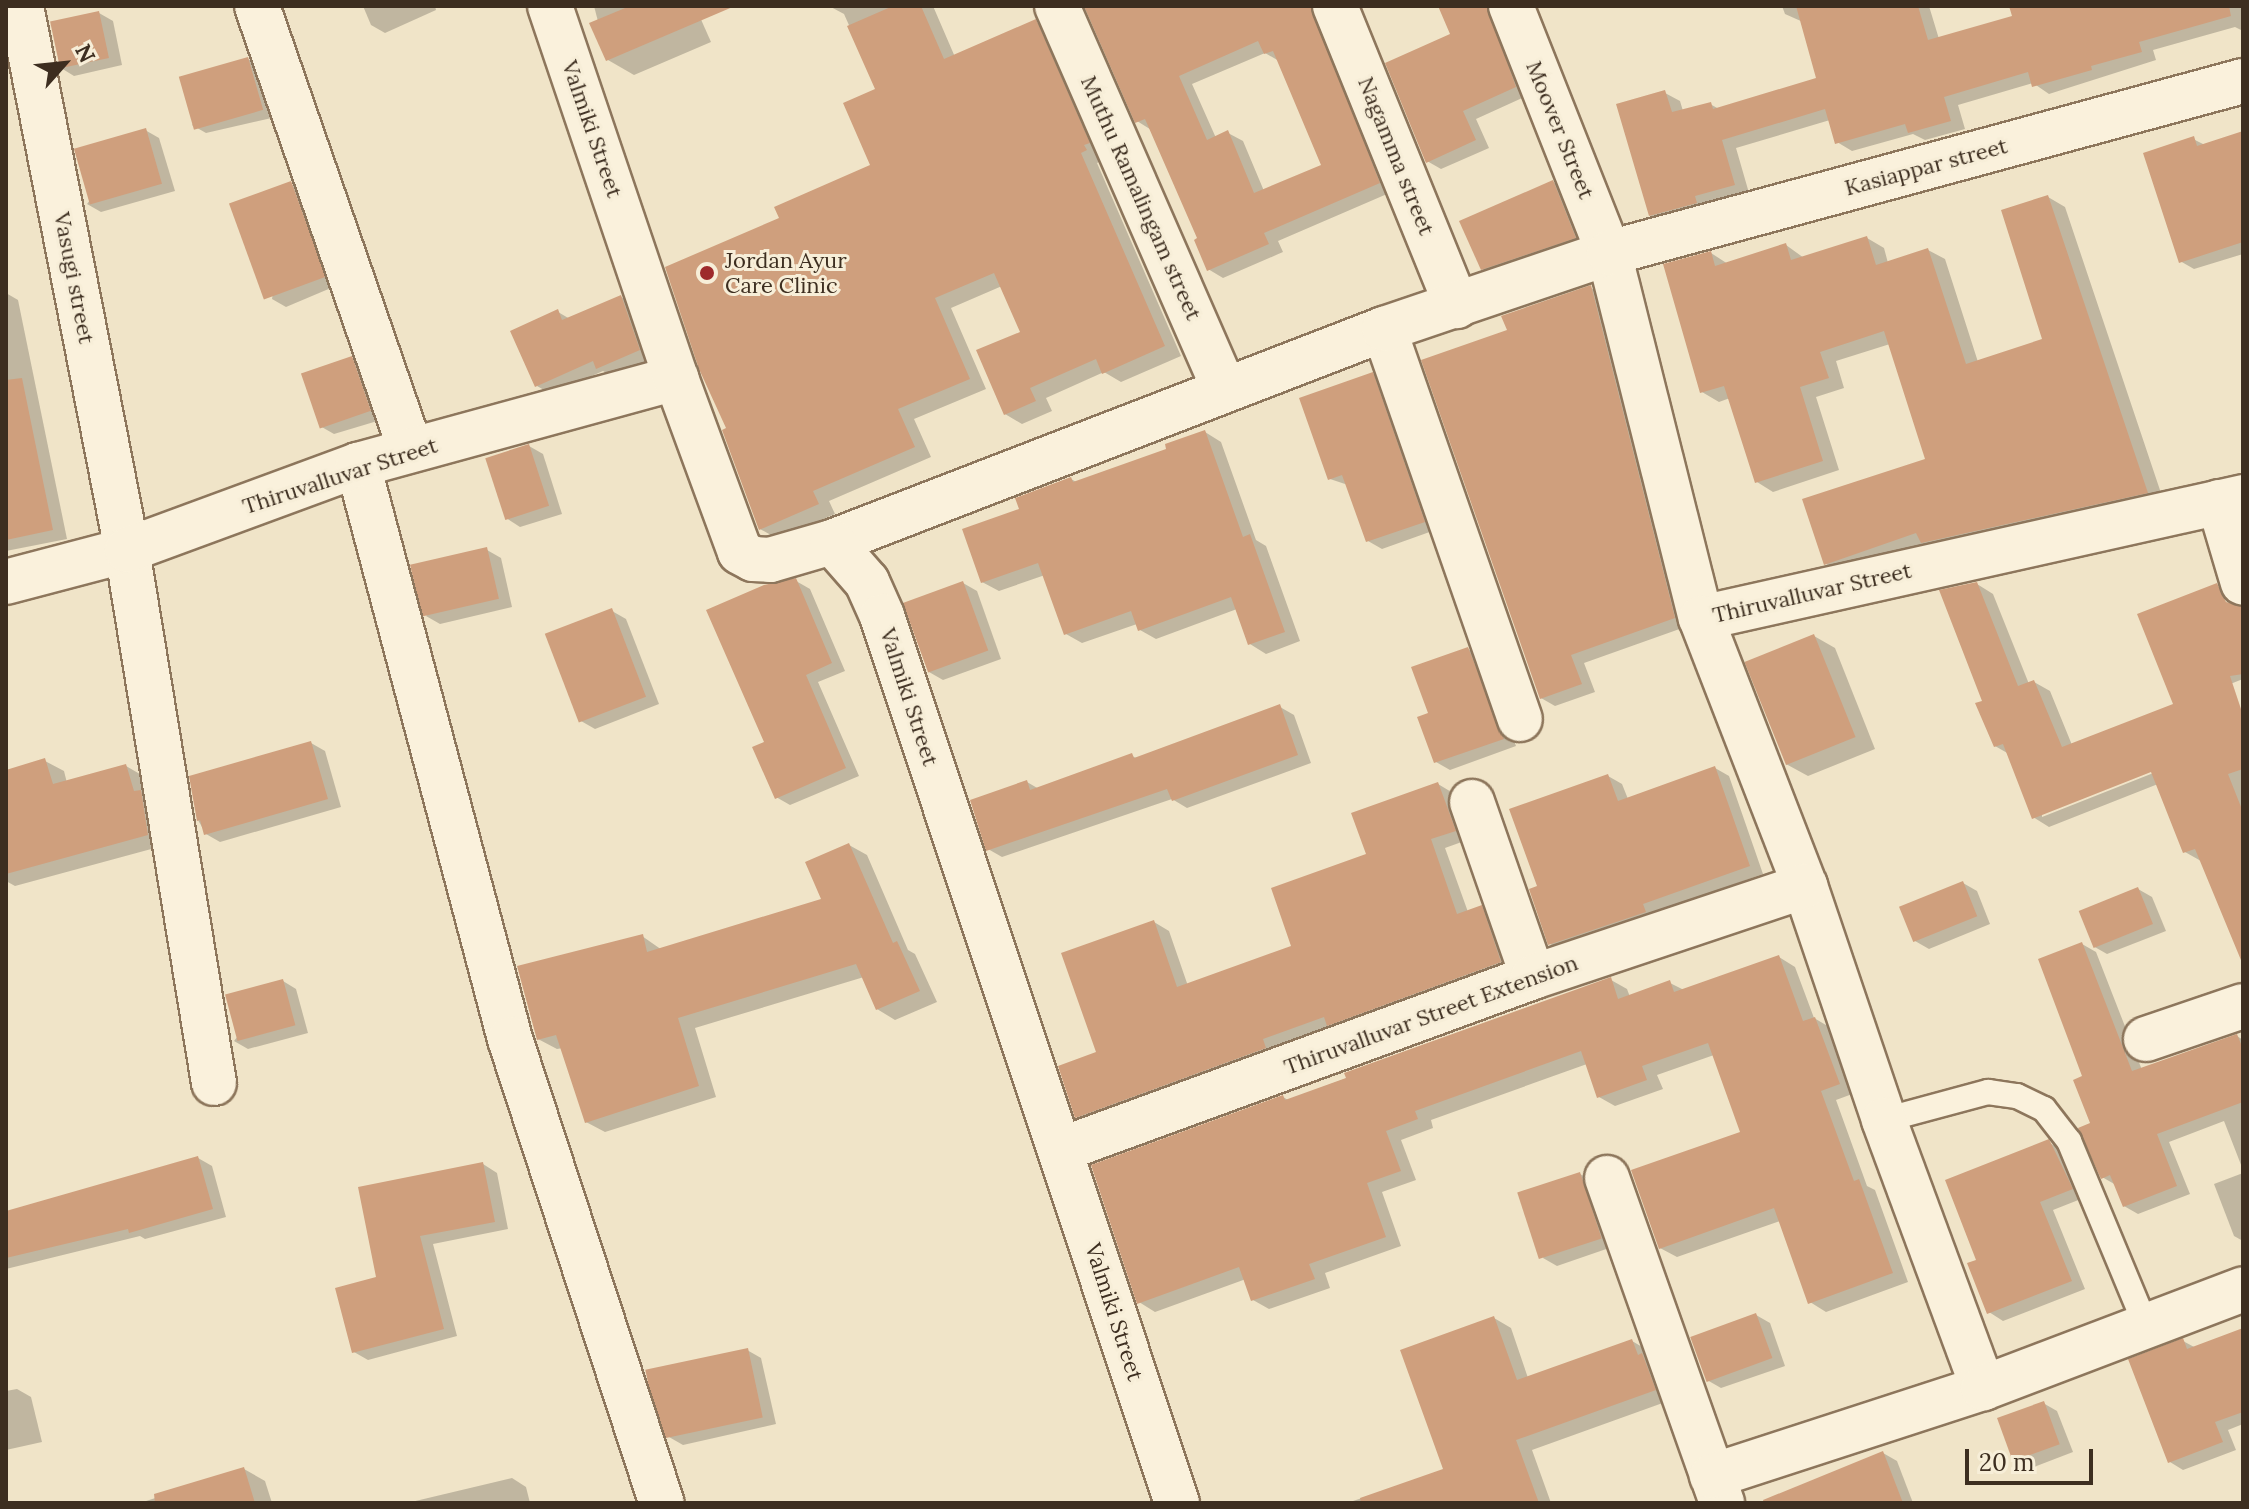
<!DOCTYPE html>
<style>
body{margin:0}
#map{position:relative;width:2249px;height:1509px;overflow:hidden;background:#f0e4c8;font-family:Lora,serif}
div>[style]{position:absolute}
.shadow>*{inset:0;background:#0003}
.building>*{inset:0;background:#cf9f7d;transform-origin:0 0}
.roads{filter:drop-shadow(2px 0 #8d765c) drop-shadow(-2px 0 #8d765c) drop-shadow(0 2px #8d765c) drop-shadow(0 -2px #8d765c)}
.lane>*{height:24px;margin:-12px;padding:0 12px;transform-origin:12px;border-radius:12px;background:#faf1dc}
.street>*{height:44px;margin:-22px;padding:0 22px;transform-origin:22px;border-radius:22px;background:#faf1dc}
.secondary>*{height:44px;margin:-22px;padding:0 22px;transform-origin:22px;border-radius:22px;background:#faf1dc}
.dots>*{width:22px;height:22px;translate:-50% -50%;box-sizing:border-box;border:4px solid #f7eed8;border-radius:50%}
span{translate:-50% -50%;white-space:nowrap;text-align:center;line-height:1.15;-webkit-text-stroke:6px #f7eed8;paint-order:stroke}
.street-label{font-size:22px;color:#3d2e20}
.poi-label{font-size:22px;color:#3d2e20}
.left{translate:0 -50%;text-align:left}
.frame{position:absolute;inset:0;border:8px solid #3d2e20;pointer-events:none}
.north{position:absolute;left:24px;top:24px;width:80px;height:80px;-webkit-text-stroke:6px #f7eed8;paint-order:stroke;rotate:63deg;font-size:22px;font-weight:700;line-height:32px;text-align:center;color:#3d2e20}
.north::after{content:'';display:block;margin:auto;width:28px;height:36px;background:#3d2e20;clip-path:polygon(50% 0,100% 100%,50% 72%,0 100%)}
.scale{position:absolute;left:1965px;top:1449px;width:128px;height:36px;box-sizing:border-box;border:4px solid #3d2e20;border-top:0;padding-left:10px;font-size:24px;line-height:28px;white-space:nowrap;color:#3d2e20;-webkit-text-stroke:6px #f7eed8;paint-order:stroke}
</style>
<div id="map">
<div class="shadow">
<div style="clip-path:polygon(363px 6px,435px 6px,436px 10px,385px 33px,371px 25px)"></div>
<div style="clip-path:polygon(594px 6px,695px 6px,711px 42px,634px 75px,608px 60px)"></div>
<div style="clip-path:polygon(829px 6px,933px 6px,955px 57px,1035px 22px,1053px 32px,1103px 160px,1097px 163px,1181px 356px,1121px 382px,1104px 372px,1046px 398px,1052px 411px,1022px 424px,1005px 414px,1022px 333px,1002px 286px,951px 308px,986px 389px,914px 419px,931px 457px,829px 501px,835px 514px,778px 539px,760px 529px,781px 219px,873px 166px,878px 90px,844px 14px)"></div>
<div style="clip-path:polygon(evenodd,1084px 6px,1321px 6px,1394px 191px,1278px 241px,1283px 252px,1223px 278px,1208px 269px,1200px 240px,1153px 131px,1137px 121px,1084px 6px,1265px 53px,1279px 61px,1324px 166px,1264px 191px,1243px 141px,1228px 133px,1216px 138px,1192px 84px,1265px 53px)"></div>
<div style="clip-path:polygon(1440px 6px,1502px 6px,1529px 95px,1476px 119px,1489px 148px,1441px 169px,1427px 161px,1452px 35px)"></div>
<div style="clip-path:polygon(1782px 6px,1929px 6px,1939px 39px,2014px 18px,2011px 6px,2243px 6px,2243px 31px,2235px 27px,2153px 50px,2156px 60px,2049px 94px,2033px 83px,1958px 105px,1965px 129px,1925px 140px,1913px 134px,1852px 151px,1837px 142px,1830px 120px,1736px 148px,1749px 193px,1665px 224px,1650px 215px,1665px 93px,1680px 101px,1683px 111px,1710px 104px,1719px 109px,1819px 79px,1803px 22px,1785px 14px)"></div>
<div style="clip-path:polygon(99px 13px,113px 21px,122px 65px,74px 76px,61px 68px)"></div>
<div style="clip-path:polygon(248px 59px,262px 67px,276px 117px,206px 133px,192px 125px)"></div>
<div style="clip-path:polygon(145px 130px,159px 138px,175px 191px,101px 212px,87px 204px)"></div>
<div style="clip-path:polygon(2243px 133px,2243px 254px,2194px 269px,2180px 261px,2193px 139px,2205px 145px)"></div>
<div style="clip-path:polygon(1553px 182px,1574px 194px,1596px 249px,1503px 281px,1482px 269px)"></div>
<div style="clip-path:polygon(291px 184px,305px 192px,338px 285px,286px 307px,272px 299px)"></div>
<div style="clip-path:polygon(2048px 197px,2065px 207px,2164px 502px,1940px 552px,1927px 544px,1842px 573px,1826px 564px,1927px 461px,1890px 344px,1836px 361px,1844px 388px,1816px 397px,1839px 470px,1773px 492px,1757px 482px,1730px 398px,1719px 402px,1702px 392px,1711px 253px,1728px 264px,1786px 245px,1804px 258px,1867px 238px,1884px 248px,1888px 263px,1928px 250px,1945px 259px,1978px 362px,2045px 340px)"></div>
<div style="clip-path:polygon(1591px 288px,1605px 296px,1688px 626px,1584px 663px,1595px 692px,1555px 706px,1541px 698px,1510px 331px)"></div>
<div style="clip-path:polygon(6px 293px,18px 300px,67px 539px,6px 551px)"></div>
<div style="clip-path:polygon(621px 297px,635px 305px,653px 358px,612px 376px,603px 371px,551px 394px,537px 386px,558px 312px,570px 319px)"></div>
<div style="clip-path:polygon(352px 358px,366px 366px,384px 419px,334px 434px,320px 426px)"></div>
<div style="clip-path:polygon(1372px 374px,1386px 382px,1438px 529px,1382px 549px,1368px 541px,1348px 485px,1330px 479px)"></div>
<div style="clip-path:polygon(1205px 432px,1221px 442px,1256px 540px,1266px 546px,1300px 641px,1266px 654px,1250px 644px,1237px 609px,1156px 639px,1140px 630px,1137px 624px,1082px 643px,1066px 634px,1045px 575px,999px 591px,982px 582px,1021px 511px,1071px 479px,1078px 483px,1169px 450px)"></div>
<div style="clip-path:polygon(529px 446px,543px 454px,562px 514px,520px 527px,506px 518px)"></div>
<div style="clip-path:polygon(487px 550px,501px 558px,512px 607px,440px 624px,426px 616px)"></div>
<div style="clip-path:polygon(796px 581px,810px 589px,845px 671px,818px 682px,859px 776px,790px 805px,776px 797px,766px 743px)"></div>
<div style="clip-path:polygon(963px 583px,977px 591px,1001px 659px,943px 680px,929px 672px)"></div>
<div style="clip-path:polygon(evenodd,1977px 584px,1993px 594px,2029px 684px,2034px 682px,2050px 691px,2072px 745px,2185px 702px,2171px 694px,2243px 670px,2243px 679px,2197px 697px,2218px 721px,2243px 714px,2243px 935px,2201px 861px,2185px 852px,2158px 784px,2049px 827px,2033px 817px,2009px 754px,1995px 746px,1984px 702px,1977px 584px,2159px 767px,2161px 770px,2042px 817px,2042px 813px,2159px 767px)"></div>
<div style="clip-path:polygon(612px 611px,626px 619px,659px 704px,595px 729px,581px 721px)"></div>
<div style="clip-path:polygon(1814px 636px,1835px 648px,1875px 749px,1808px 776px,1786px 764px)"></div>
<div style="clip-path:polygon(1468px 649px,1482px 657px,1516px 746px,1450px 770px,1436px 762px,1431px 714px)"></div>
<div style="clip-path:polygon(1280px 707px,1294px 715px,1311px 763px,1187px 808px,1172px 799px,1002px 857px,988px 849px,1027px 782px,1039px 789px,1132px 756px,1138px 759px)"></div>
<div style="clip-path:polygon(311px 743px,325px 751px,341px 807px,220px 842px,206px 834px,198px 820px)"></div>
<div style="clip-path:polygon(45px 761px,64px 771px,67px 783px,126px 766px,145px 777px,166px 845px,15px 886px,6px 881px,6px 772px)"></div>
<div style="clip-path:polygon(1715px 768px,1729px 776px,1763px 874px,1656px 912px,1658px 919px,1564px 952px,1550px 944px,1539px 887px,1608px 776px,1622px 784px,1628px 799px)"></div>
<div style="clip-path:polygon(1438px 784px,1453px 793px,1470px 839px,1445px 848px,1468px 912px,1481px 908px,1497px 916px,1516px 970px,1092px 1125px,1077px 1116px,1099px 1053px,1154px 922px,1169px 931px,1188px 986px,1294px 948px,1368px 856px)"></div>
<div style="clip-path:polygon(849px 845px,867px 855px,908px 950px,915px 954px,937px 1002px,895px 1020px,877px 1009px,864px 977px,695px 1028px,716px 1097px,605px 1132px,586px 1122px,563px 1048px,557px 1049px,538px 1039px,642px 936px,662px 950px,824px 900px)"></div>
<div style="clip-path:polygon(1963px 883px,1977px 891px,1990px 924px,1929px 949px,1915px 941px)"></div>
<div style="clip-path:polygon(2138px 889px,2152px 897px,2166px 931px,2107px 954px,2093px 946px)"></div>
<div style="clip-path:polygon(2082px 944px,2096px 952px,2142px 1070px,2237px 1036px,2243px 1040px,2243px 1170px,2224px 1121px,2169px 1142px,2190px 1194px,2138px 1214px,2124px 1206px,2116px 1185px,2102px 1177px,2085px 1078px)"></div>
<div style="clip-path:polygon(1779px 957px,1795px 967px,1814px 1018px,1831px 1028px,1855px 1093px,1836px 1100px,1867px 1186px,1875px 1190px,1908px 1282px,1826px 1312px,1810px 1302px,1780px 1221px,1677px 1257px,1660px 1248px,1742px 1133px,1714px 1055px,1657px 1075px,1663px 1089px,1615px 1106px,1599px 1097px,1587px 1064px,1431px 1120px,1433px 1128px,1401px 1140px,1416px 1180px,1382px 1192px,1401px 1246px,1325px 1273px,1330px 1288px,1269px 1309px,1253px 1300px,1246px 1279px,1155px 1312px,1139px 1302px,1283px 1097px,1288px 1100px,1611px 980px,1627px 989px,1630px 997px,1670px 983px,1684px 990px)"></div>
<div style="clip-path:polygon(283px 981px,296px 989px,308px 1033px,248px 1049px,234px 1041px)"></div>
<div style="clip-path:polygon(2048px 1142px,2062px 1150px,2086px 1197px,2053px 1210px,2085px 1289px,2003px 1321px,1989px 1312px,1979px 1261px)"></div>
<div style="clip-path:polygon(198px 1158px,212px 1166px,226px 1217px,145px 1239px,140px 1236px,6px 1269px,6px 1213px)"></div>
<div style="clip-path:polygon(483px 1164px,497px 1173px,508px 1229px,433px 1244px,457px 1336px,368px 1360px,354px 1352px,378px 1278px)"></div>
<div style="clip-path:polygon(2243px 1173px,2243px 1241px,2234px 1236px,2214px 1184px)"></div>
<div style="clip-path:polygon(1580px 1174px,1594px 1182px,1615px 1246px,1557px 1266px,1543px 1258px)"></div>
<div style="clip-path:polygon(1756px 1315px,1770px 1323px,1785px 1366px,1721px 1388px,1707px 1380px)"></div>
<div style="clip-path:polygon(1494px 1318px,1511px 1328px,1528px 1378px,1632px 1341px,1649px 1351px,1671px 1400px,1532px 1450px,1551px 1503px,1347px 1503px,1446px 1470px)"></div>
<div style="clip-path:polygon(2243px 1330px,2243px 1424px,2228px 1430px,2236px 1450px,2183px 1470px,2170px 1462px,2183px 1341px,2196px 1348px)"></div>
<div style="clip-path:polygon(747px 1350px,761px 1358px,776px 1424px,683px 1445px,669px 1437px)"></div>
<div style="clip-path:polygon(17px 1389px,31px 1397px,42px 1442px,6px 1450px,6px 1391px)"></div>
<div style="clip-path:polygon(2043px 1403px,2057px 1411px,2073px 1452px,2029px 1469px,2015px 1460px)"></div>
<div style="clip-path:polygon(1883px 1453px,1897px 1461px,1913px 1503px,1765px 1503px)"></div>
<div style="clip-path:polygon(244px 1469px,265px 1481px,272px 1503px,140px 1503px)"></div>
<div style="clip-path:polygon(512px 1478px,526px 1487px,530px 1503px,407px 1503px)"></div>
</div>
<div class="building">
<div style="clip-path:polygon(630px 6px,735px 6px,606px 61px,589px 23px)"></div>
<div style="clip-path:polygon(893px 6px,921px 6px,944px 59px,1036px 19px,1090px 143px,1084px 145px,1087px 150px,1081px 153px,1165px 346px,1102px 374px,1096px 359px,1030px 388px,1036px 401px,1004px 415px,976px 350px,1020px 332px,994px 273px,935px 298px,970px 379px,898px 409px,915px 447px,813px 491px,819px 504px,759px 530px,722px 430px,726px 428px,699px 369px,665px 267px,779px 218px,774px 207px,870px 165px,843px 103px,875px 89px,847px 26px)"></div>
<div style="clip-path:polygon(evenodd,1084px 6px,1311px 6px,1380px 183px,1264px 233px,1269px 244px,1207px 271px,1194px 240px,1197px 238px,1145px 119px,1135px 123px,1084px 6px,1258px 41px,1264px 54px,1273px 51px,1321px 165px,1254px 193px,1228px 130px,1207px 140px,1179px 76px,1258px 41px)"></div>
<div style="clip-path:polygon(1438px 6px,1487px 6px,1516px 87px,1463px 111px,1476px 140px,1426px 163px,1385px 63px,1450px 34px)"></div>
<div style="clip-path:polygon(1796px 6px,1918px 6px,1928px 40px,2012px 16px,2009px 6px,2229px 6px,2231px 16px,2139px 42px,2142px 52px,2091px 66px,2092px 70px,2032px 87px,2028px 72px,1944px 97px,1951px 121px,1908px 133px,1905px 124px,1835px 144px,1825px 109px,1722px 140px,1735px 185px,1695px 196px,1697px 203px,1649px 216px,1616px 104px,1665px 90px,1672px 112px,1711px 102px,1713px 109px,1816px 78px)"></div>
<div style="left:99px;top:11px;width:48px;height:50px;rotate:78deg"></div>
<div style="left:248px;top:57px;width:55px;height:72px;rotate:74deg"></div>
<div style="left:146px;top:128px;width:58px;height:75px;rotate:74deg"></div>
<div style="clip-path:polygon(2243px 131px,2243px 242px,2179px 263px,2143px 153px,2194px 136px,2197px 146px)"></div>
<div style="clip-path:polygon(1553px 180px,1576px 238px,1481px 270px,1459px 221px)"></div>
<div style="left:291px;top:181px;width:102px;height:66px;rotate:70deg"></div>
<div style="clip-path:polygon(2048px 195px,2148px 493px,1921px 543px,1916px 533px,1824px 565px,1802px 499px,1925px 459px,1884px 331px,1820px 352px,1829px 378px,1800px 387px,1823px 461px,1755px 483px,1724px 386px,1700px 393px,1663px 264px,1711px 251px,1715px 266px,1786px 243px,1791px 260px,1867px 236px,1876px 265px,1928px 248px,1966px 364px,2042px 339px,2001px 210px)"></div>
<div style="clip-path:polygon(1591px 285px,1675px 618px,1571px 655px,1582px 684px,1540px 699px,1421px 360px,1507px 330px,1501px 316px)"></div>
<div style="clip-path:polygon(621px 295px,640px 350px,596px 369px,593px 361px,535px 387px,510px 331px,558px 309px,562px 320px)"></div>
<div style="left:352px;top:356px;width:58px;height:54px;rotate:71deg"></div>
<div style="clip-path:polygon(1373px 372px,1425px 522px,1366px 542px,1342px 475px,1328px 480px,1299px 398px)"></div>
<div style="clip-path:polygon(22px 378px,53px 530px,6px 540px,6px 380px)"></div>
<div style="clip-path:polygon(1205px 430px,1243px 537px,1250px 534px,1285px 632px,1248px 645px,1231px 597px,1138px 631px,1131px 611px,1064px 635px,1038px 563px,981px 583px,962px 529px,1019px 509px,1015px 498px,1071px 477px,1073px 482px,1166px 449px,1165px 444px)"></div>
<div style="left:529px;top:444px;width:65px;height:46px;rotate:72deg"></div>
<div style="left:487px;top:547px;width:53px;height:79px;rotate:77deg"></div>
<div style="clip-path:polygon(796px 578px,832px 663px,806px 675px,846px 768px,775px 799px,752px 747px,764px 742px,706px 610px,764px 585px)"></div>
<div style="left:963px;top:581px;width:74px;height:64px;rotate:70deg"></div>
<div style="clip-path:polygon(1977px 582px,2018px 686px,2034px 680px,2062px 747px,2173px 704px,2137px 614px,2217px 583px,2226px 602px,2243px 607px,2243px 674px,2230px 676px,2243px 715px,2243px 769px,2228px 774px,2243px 812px,2243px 965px,2195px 849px,2183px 853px,2151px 772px,2032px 819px,2003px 744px,1994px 747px,1975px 703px,1982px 701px,1939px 590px)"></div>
<div style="left:612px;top:608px;width:95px;height:72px;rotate:69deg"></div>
<div style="left:1814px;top:634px;width:111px;height:75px;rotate:68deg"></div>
<div style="clip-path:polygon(1468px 647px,1504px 739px,1434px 763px,1417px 717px,1428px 713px,1411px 667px)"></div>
<div style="clip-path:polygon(1280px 704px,1298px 755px,1172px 801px,1167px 789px,986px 851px,970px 800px,1027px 780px,1030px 790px,1132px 753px,1134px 758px)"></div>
<div style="clip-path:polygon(311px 741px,328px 799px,204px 835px,200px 820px,197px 821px,189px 776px)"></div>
<div style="clip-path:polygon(45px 758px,53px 784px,126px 764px,134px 791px,141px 790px,148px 835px,6px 874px,6px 770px)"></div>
<div style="clip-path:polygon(1715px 766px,1750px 866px,1643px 904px,1646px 912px,1548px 945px,1529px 889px,1537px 886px,1509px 809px,1608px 774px,1618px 801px)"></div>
<div style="clip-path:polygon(1438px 782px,1456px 831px,1431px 839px,1457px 914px,1482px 905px,1501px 962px,1327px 1026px,1324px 1017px,1263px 1039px,1266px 1048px,1075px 1118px,1058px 1066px,1096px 1052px,1061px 953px,1154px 920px,1177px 987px,1291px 946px,1271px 888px,1366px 854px,1351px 813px)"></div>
<div style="clip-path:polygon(849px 843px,893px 943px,897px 941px,920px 991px,876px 1010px,856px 964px,678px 1018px,699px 1086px,585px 1123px,556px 1035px,537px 1040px,517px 966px,643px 934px,647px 952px,821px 899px,805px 862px)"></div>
<div style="left:1963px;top:881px;width:38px;height:69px;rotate:68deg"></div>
<div style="left:2138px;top:887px;width:40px;height:64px;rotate:68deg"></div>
<div style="clip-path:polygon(2082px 942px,2132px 1071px,2237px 1034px,2243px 1049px,2243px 1102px,2157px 1134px,2177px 1186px,2123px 1207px,2110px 1175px,2101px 1179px,2078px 1128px,2090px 1123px,2073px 1080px,2082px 1076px,2038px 959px)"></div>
<div style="clip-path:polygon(1779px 955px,1803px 1021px,1815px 1017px,1840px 1084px,1821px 1091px,1854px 1181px,1859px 1179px,1893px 1273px,1808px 1304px,1774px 1208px,1659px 1249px,1631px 1170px,1740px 1132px,1708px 1043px,1642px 1066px,1647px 1080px,1597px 1098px,1581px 1051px,1415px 1111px,1418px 1119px,1386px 1131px,1401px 1171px,1367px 1183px,1386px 1237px,1309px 1264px,1315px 1279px,1251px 1301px,1239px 1267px,1137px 1304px,1091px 1165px,1283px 1095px,1285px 1100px,1346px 1078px,1344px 1073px,1611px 977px,1618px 999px,1670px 980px,1674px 992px)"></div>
<div style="left:283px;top:979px;width:48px;height:60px;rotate:75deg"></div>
<div style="clip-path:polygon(2049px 1139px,2073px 1189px,2040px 1202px,2072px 1281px,1987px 1314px,1967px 1263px,1976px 1260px,1945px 1180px)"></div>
<div style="clip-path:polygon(198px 1156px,213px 1209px,129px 1233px,128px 1229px,6px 1258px,6px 1211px)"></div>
<div style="clip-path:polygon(483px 1162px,495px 1222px,420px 1236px,444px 1329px,352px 1353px,335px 1288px,376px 1277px,358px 1187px)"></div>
<div style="left:1580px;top:1172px;width:70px;height:66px;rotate:72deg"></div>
<div style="left:1756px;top:1313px;width:48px;height:70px;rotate:70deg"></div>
<div style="clip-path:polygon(1494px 1316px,1517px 1380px,1632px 1339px,1638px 1355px,1642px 1353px,1656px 1390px,1516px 1440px,1539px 1503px,1361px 1503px,1360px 1498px,1443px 1469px,1400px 1350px)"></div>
<div style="clip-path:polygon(2243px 1328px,2243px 1412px,2215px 1422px,2223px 1442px,2168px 1463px,2128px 1359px,2183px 1338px,2187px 1349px)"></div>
<div style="left:748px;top:1348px;width:71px;height:105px;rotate:78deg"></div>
<div style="left:2044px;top:1401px;width:46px;height:50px;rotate:70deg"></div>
<div style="clip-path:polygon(1883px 1451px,1903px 1503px,1764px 1503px,1763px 1500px)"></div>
<div style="clip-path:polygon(244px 1467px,255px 1503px,155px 1503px,154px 1494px)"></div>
</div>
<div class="roads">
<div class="lane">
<div style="left:1884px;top:1120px;width:108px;rotate:-15.1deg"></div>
<div style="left:1988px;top:1092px;width:29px;rotate:8deg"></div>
<div style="left:2017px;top:1096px;width:30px;rotate:26deg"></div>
<div style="left:2044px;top:1109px;width:41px;rotate:52deg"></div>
<div style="left:2069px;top:1141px;width:200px;rotate:67.4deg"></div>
</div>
<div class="street">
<div style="left:21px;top:6px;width:554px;rotate:78.97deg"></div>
<div style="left:127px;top:550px;width:540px;rotate:80.73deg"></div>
<div style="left:257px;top:6px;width:470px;rotate:70.9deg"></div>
<div style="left:1057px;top:6px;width:419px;rotate:66.4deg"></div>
<div style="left:1335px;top:6px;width:324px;rotate:67.9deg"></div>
<div style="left:1511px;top:6px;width:266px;rotate:68.4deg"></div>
<div style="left:1609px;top:253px;width:376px;rotate:75.9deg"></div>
<div style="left:1701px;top:618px;width:555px;rotate:-12.58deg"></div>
<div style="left:1384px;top:329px;width:413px;rotate:70.8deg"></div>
<div style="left:358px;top:465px;width:594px;rotate:75.17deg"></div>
<div style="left:510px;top:1039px;width:488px;rotate:71.9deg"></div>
<div style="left:2219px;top:502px;width:84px;rotate:73.5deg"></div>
<div style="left:832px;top:542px;width:592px;rotate:-21.1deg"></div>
<div style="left:1384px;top:329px;width:237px;rotate:-18.7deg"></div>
<div style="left:1609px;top:253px;width:657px;rotate:-15.18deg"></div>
<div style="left:6px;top:582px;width:125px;rotate:-14.8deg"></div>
<div style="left:127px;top:550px;width:246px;rotate:-20.2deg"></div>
<div style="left:358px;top:465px;width:330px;rotate:-15.3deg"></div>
<div style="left:1701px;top:618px;width:287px;rotate:68.8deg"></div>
<div style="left:1805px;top:886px;width:247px;rotate:71.3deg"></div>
<div style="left:1884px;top:1120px;width:286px;rotate:69.7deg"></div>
<div style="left:1472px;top:802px;width:185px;rotate:70.8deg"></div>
<div style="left:2146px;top:1039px;width:102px;rotate:-18.8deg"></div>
<div style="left:1060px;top:1150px;width:504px;rotate:-20.09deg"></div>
<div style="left:1533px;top:977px;width:287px;rotate:-18.5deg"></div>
<div style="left:1607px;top:1178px;width:345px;rotate:70.5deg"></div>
<div style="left:1712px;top:1476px;width:285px;rotate:-18deg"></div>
<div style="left:1983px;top:1388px;width:278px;rotate:-20.8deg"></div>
</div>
<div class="secondary">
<div style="left:550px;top:6px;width:393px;rotate:71.3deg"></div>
<div style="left:676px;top:378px;width:185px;rotate:69.8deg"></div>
<div style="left:740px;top:552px;width:15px;rotate:28deg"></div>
<div style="left:753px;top:559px;width:17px;rotate:3deg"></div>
<div style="left:770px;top:560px;width:65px;rotate:-16.2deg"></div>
<div style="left:832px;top:542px;width:53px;rotate:48.8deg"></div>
<div style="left:867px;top:582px;width:37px;rotate:66deg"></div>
<div style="left:882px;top:616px;width:935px;rotate:71.6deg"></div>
</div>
</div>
<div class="dots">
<div style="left:707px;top:273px;background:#9e2a2b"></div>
</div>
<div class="street-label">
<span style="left:592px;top:129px;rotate:71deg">Valmiki Street</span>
<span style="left:1560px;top:130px;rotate:68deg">Moover Street</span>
<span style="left:1396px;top:156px;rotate:68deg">Nagamma street</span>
<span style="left:1926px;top:167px;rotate:-15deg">Kasiappar street</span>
<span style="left:1141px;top:198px;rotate:66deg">Muthu Ramalingam street</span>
<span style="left:74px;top:278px;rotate:79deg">Vasugi street</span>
<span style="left:340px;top:476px;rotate:-18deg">Thiruvalluvar Street</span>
<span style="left:1812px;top:593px;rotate:-13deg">Thiruvalluvar Street</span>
<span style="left:909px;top:697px;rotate:72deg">Valmiki Street</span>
<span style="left:1431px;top:1015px;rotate:-20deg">Thiruvalluvar Street Extension</span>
<span style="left:1114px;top:1312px;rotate:72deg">Valmiki Street</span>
</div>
<div class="poi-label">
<span class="left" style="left:725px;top:273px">Jordan Ayur<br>Care Clinic</span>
</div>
<div class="frame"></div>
<div class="north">N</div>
<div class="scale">20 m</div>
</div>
